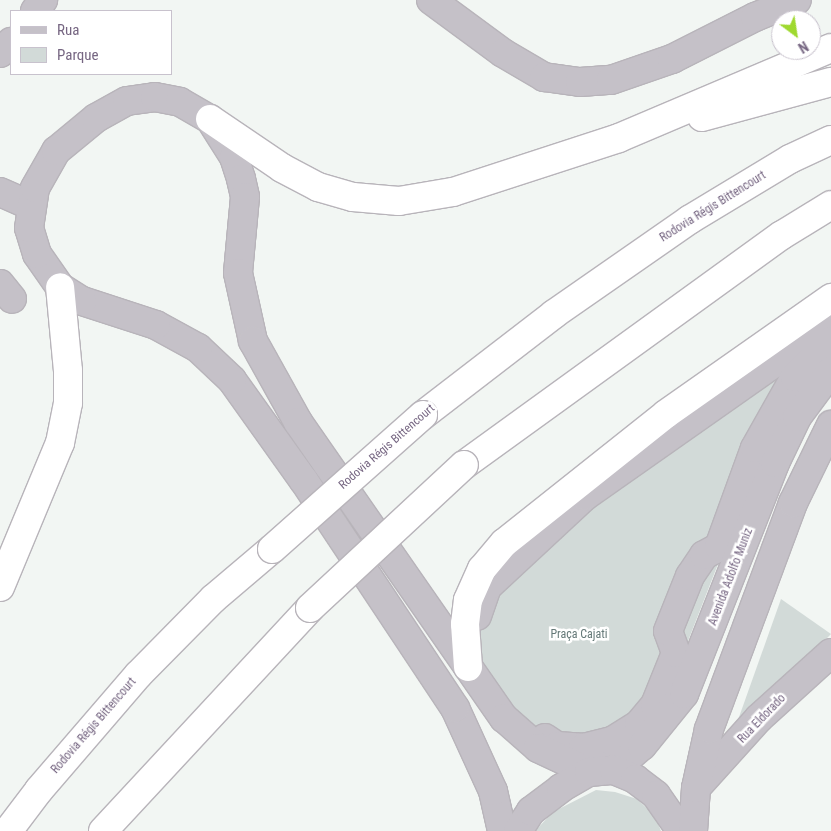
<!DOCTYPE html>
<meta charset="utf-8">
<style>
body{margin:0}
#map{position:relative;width:831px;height:831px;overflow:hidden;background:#f2f6f3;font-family:"Roboto Condensed",sans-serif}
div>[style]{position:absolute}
.green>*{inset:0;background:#d2dad8}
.roads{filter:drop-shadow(1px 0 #b8b4ba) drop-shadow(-1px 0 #b8b4ba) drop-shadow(0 1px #b8b4ba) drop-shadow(0 -1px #b8b4ba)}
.minor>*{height:28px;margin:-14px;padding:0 14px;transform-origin:14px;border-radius:14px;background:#c5c1c8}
.highway>*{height:28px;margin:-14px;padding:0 14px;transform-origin:14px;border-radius:14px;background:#fff}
.bridges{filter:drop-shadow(1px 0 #b8b4ba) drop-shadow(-1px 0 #b8b4ba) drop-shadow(0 1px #b8b4ba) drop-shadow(0 -1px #b8b4ba)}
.highway-bridge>*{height:28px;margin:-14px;padding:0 14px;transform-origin:14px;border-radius:14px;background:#fff}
span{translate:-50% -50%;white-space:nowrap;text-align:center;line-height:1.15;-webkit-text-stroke:5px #fff;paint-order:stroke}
.street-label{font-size:12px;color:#766682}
.park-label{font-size:12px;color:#657978}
.legend{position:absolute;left:10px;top:10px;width:162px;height:65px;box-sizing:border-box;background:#fff;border:1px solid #c8c2cd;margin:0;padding:6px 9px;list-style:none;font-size:15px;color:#766682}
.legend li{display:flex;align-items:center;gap:10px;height:25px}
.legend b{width:25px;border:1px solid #c8c2cd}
.north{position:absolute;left:771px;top:10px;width:50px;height:50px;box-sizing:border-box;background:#fff;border:1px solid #c8c2cd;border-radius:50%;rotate:149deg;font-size:14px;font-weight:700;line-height:20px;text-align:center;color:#766682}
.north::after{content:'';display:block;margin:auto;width:18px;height:22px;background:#9fd92f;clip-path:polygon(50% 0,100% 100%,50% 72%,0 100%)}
</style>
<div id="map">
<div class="green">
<div style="clip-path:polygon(831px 330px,766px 441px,663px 705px,563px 753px,493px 698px,470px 638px,512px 554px)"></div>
<div style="clip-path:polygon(781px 599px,831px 634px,733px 734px)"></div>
<div style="clip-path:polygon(596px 790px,615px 792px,637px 799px,655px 816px,661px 831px,535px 831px,553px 812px)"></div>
</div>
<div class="roads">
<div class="minor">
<div style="left:431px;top:0;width:89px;rotate:36.4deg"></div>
<div style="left:503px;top:53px;width:48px;rotate:30.3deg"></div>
<div style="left:544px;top:77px;width:36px;rotate:8deg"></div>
<div style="left:580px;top:82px;width:31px;rotate:-4deg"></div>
<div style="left:611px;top:80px;width:65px;rotate:-19deg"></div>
<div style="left:672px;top:59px;width:93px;rotate:-26.8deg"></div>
<div style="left:755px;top:17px;width:45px;rotate:-22deg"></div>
<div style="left:35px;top:11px;width:14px;rotate:-54deg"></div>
<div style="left:0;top:53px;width:16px;rotate:-45deg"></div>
<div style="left:0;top:192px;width:34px;rotate:24deg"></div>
<div style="left:0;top:284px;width:19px;rotate:51deg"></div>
<div style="left:477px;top:616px;width:31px;rotate:-71deg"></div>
<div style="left:487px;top:587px;width:134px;rotate:-42.9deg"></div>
<div style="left:585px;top:496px;width:301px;rotate:-35.1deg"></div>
<div style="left:545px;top:738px;width:14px;rotate:34deg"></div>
<div style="left:557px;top:746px;width:26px;rotate:4deg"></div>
<div style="left:583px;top:748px;width:30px;rotate:-14deg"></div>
<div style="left:612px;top:741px;width:32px;rotate:-32deg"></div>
<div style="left:639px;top:724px;width:25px;rotate:-50deg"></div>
<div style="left:655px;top:705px;width:56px;rotate:-68deg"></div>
<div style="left:676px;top:653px;width:23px;rotate:-110deg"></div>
<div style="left:668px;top:631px;width:59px;rotate:-68.2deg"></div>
<div style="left:690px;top:576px;width:25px;rotate:-56deg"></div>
<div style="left:704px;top:555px;width:17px;rotate:-28deg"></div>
<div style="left:719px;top:547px;width:105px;rotate:-70deg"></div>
<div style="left:755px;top:448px;width:81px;rotate:-60.6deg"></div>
<div style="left:795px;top:377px;width:51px;rotate:-45deg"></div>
<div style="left:614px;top:770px;width:37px;rotate:-41deg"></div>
<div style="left:642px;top:746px;width:67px;rotate:-51.1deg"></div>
<div style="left:684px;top:694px;width:248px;rotate:-68.5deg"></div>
<div style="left:775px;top:463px;width:51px;rotate:-64.4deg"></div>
<div style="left:797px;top:417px;width:57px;rotate:-53.5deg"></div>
<div style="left:696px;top:788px;width:94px;rotate:-48deg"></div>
<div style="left:759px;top:718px;width:97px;rotate:-42.1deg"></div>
<div style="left:502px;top:831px;width:41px;rotate:-102.7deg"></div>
<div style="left:493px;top:791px;width:91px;rotate:-114.6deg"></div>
<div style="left:455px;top:708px;width:273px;rotate:-123.6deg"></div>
<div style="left:304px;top:481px;width:124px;rotate:-125.5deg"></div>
<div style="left:232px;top:380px;width:47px;rotate:-136.7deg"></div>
<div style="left:198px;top:348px;width:48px;rotate:-151.3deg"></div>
<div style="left:156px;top:325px;width:78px;rotate:-162deg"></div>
<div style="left:82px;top:301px;width:26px;rotate:-148deg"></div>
<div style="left:60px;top:287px;width:40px;rotate:-124.9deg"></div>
<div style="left:37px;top:254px;width:27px;rotate:-107deg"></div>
<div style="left:29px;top:228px;width:40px;rotate:-81.5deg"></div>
<div style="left:35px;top:188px;width:43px;rotate:-60.4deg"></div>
<div style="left:56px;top:151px;width:52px;rotate:-39.5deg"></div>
<div style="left:96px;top:118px;width:35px;rotate:-29deg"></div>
<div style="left:127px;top:101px;width:28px;rotate:-8deg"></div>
<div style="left:155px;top:97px;width:25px;rotate:11deg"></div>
<div style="left:180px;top:102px;width:34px;rotate:30deg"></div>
<div style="left:210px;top:119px;width:45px;rotate:57.7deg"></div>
<div style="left:234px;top:157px;width:23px;rotate:72deg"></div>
<div style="left:241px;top:179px;width:18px;rotate:77deg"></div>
<div style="left:245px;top:197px;width:76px;rotate:95.3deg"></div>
<div style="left:238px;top:273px;width:70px;rotate:77.6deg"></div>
<div style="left:253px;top:341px;width:93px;rotate:60.9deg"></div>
<div style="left:298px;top:422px;width:361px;rotate:55.2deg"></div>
<div style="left:504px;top:718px;width:45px;rotate:41.4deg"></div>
<div style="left:538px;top:748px;width:56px;rotate:25.2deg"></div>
<div style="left:518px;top:831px;width:24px;rotate:-57deg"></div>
<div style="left:531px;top:811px;width:38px;rotate:-37deg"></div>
<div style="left:561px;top:788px;width:32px;rotate:-30deg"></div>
<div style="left:589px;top:772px;width:25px;rotate:-5deg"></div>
<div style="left:614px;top:770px;width:23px;rotate:23deg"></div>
<div style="left:635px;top:779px;width:26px;rotate:37deg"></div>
<div style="left:656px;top:795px;width:44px;rotate:55.2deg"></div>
<div style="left:693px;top:831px;width:43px;rotate:-86deg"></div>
<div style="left:696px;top:788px;width:60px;rotate:-77.6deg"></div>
<div style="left:709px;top:729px;width:241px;rotate:-69.6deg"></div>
<div style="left:793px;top:503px;width:87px;rotate:-64deg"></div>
</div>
<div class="highway">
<div style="left:702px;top:117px;width:134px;rotate:-15.2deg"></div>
<div style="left:210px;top:119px;width:87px;rotate:34.2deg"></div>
<div style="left:282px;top:168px;width:41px;rotate:27.8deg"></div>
<div style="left:318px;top:187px;width:36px;rotate:16deg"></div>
<div style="left:353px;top:197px;width:46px;rotate:5deg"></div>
<div style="left:399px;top:201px;width:55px;rotate:-9.5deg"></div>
<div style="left:453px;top:192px;width:175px;rotate:-18deg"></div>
<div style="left:619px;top:138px;width:230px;rotate:-23deg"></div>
<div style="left:423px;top:415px;width:165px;rotate:-37.6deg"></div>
<div style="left:554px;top:314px;width:165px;rotate:-34.8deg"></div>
<div style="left:689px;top:220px;width:118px;rotate:-31.1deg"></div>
<div style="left:790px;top:159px;width:45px;rotate:-24.9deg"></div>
<div style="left:464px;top:465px;width:392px;rotate:-35.9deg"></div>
<div style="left:782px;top:235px;width:57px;rotate:-31.5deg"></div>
<div style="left:0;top:587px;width:156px;rotate:-67.4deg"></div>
<div style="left:60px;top:443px;width:41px;rotate:-78.7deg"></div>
<div style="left:68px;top:403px;width:32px;rotate:-90deg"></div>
<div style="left:68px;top:371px;width:84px;rotate:-95.4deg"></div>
<div style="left:468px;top:667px;width:43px;rotate:-94deg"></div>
<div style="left:465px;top:624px;width:24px;rotate:-83deg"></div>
<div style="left:468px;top:600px;width:34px;rotate:-66deg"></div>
<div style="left:482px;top:569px;width:34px;rotate:-50deg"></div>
<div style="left:504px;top:543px;width:207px;rotate:-38.5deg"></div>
<div style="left:666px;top:414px;width:202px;rotate:-35.1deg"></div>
<div style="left:8px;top:831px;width:51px;rotate:-52.9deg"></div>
<div style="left:39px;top:790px;width:152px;rotate:-49.3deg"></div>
<div style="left:138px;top:675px;width:107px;rotate:-45.4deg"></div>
<div style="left:213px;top:599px;width:77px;rotate:-40.3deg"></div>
<div style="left:103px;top:831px;width:304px;rotate:-47.1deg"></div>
</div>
</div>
<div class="bridges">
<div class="highway-bridge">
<div style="left:272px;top:549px;width:202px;rotate:-41.6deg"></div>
<div style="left:310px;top:608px;width:210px;rotate:-42.9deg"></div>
</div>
</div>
<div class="street-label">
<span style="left:713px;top:207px;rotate:-32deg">Rodovia Régis Bittencourt</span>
<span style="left:387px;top:447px;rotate:-41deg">Rodovia Régis Bittencourt</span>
<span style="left:731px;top:577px;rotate:-69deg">Avenida Adolfo Muniz</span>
<span style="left:762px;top:719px;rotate:-46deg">Rua Eldorado</span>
<span style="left:94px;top:726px;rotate:-49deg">Rodovia Régis Bittencourt</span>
</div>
<div class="park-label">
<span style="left:579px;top:635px">Praça Cajati</span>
</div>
<ul class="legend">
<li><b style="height:6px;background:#c5c1c8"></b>Rua</li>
<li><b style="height:14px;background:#d2dad8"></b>Parque</li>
</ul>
<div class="north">N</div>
</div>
